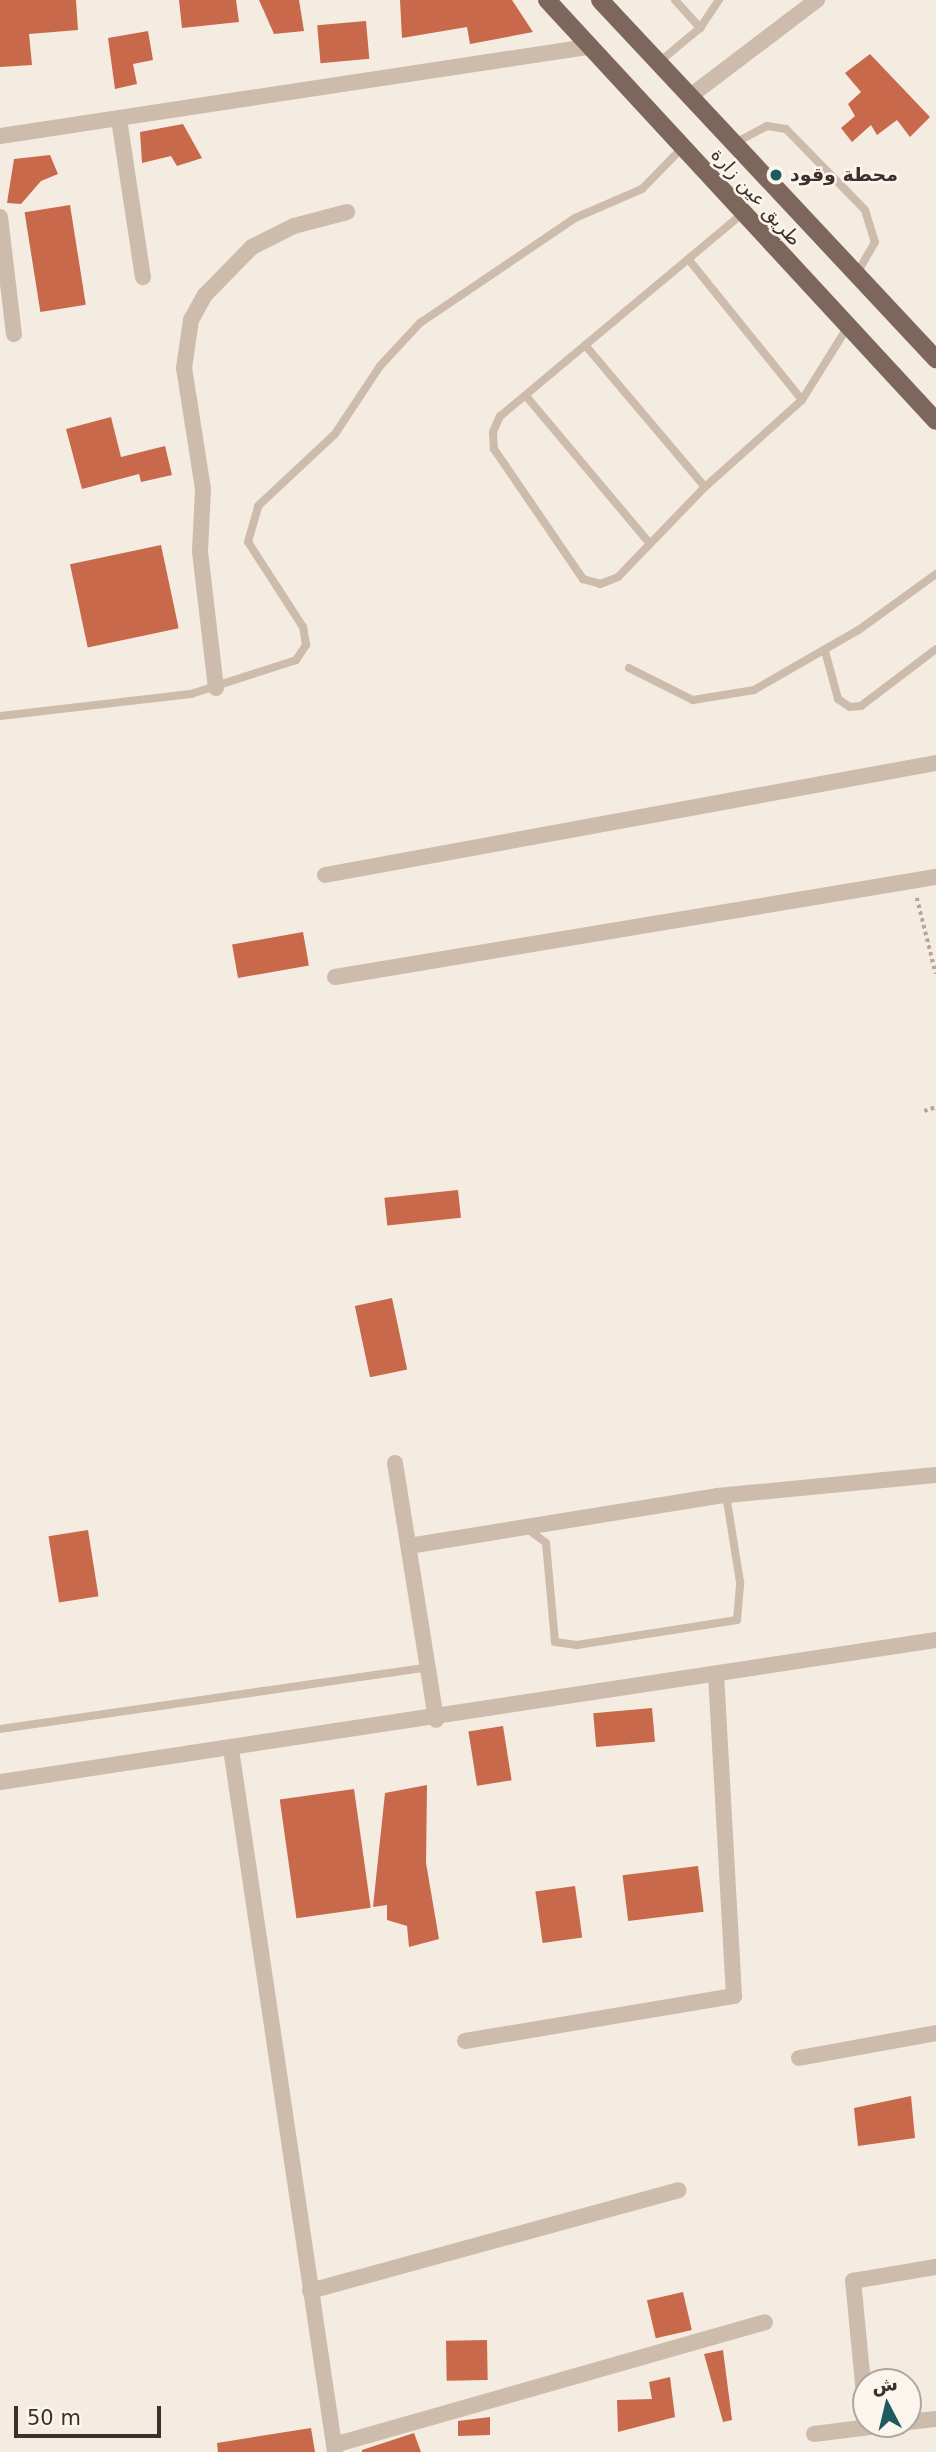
<!DOCTYPE html>
<meta charset="utf-8">
<style>
body{margin:0}
#map{position:relative;width:936px;height:2452px;overflow:hidden;background:#f4ebe1;font-family:"DejaVu Sans","Noto Sans Arabic",sans-serif}
div>[style]{position:absolute}
.building>*{inset:0;background:#c8694b;transform-origin:0 0}
.path>*{height:3.5px;margin-top:-1.75px;transform-origin:0;background:repeating-linear-gradient(90deg,#b9a596 0 3.5px,transparent 0 7px)}
.lane>*{height:8px;margin:-4px;padding:0 4px;transform-origin:4px;border-radius:4px;background:#cdbbac}
.street>*{height:16px;margin:-8px;padding:0 8px;transform-origin:8px;border-radius:8px;background:#cdbbac}
.primary>*{height:18px;margin:-9px;padding:0 9px;transform-origin:9px;border-radius:9px;background:#7d675c}
.dots>*{width:19px;height:19px;translate:-50% -50%;box-sizing:border-box;border:4px solid #fbf5ee;border-radius:50%}
span{translate:-50% -50%;white-space:nowrap;text-align:center;line-height:1.15;-webkit-text-stroke:5px #fbf5ee;paint-order:stroke}
.poi-label{font-size:19px;color:#3b302b;font-weight:700}
.left{translate:0 -50%;text-align:left}
.street-label{font-size:19px;color:#3b302b}
.north{position:absolute;left:852px;top:2368px;width:70px;height:70px;box-sizing:border-box;background:#fbf5ee;border:2px solid #aea6a0;border-radius:50%;rotate:353deg;font-size:19px;font-weight:700;line-height:28px;text-align:center;color:#3b302b}
.north::after{content:'';display:block;margin:auto;width:24px;height:32px;background:#1f5a5e;clip-path:polygon(50% 0,100% 100%,50% 72%,0 100%)}
.scale{position:absolute;left:14px;top:2406px;width:147px;height:32px;box-sizing:border-box;border:4px solid #3b302b;border-top:0;padding-left:9px;font-size:21px;line-height:24px;white-space:nowrap;color:#3b302b;-webkit-text-stroke:5px #fbf5ee;paint-order:stroke}
</style>
<div id="map">
<div class="building">
<div style="clip-path:polygon(0 0,76px 0,78px 30px,29px 34px,32px 65px,0 67px)"></div>
<div style="clip-path:polygon(179px 0,236px 0,239px 22px,182px 28px)"></div>
<div style="clip-path:polygon(259px 0,299px 0,304px 31px,274px 34px)"></div>
<div style="clip-path:polygon(400px 0,512px 0,533px 32px,470px 44px,467px 27px,402px 38px)"></div>
<div style="left:366px;top:21px;width:38px;height:49px;rotate:85deg"></div>
<div style="clip-path:polygon(148px 31px,153px 60px,133px 64px,137px 84px,115px 89px,108px 38px)"></div>
<div style="clip-path:polygon(870px 54px,930px 117px,910px 137px,897px 120px,877px 135px,871px 125px,852px 142px,841px 128px,855px 116px,848px 104px,861px 92px,845px 73px)"></div>
<div style="clip-path:polygon(183px 124px,202px 158px,177px 166px,171px 156px,142px 163px,140px 132px)"></div>
<div style="clip-path:polygon(50px 155px,58px 174px,41px 181px,21px 204px,7px 203px,14px 159px)"></div>
<div style="left:70px;top:205px;width:101px;height:46px;rotate:81deg"></div>
<div style="clip-path:polygon(111px 417px,121px 457px,165px 446px,172px 475px,141px 482px,139px 474px,82px 489px,66px 429px)"></div>
<div style="left:161px;top:545px;width:85px;height:93px;rotate:78deg"></div>
<div style="left:303px;top:932px;width:34px;height:72px;rotate:80deg"></div>
<div style="left:458px;top:1190px;width:28px;height:74px;rotate:84deg"></div>
<div style="left:392px;top:1298px;width:73px;height:38px;rotate:78deg"></div>
<div style="left:88px;top:1530px;width:67px;height:40px;rotate:81deg"></div>
<div style="left:652px;top:1708px;width:34px;height:59px;rotate:85deg"></div>
<div style="left:503px;top:1726px;width:55px;height:35px;rotate:81deg"></div>
<div style="clip-path:polygon(427px 1785px,426px 1863px,439px 1939px,409px 1947px,407px 1926px,387px 1920px,387px 1905px,373px 1907px,385px 1793px)"></div>
<div style="left:354px;top:1789px;width:120px;height:75px;rotate:82deg"></div>
<div style="left:698px;top:1866px;width:46px;height:76px;rotate:83deg"></div>
<div style="left:575px;top:1886px;width:52px;height:40px;rotate:82deg"></div>
<div style="clip-path:polygon(911px 2096px,915px 2138px,858px 2146px,854px 2108px)"></div>
<div style="left:683px;top:2292px;width:39px;height:37px;rotate:77deg"></div>
<div style="left:487px;top:2340px;width:40px;height:41px;rotate:89deg"></div>
<div style="clip-path:polygon(723px 2350px,732px 2420px,723px 2422px,704px 2354px)"></div>
<div style="clip-path:polygon(670px 2377px,675px 2417px,618px 2432px,617px 2400px,652px 2399px,649px 2382px)"></div>
<div style="clip-path:polygon(490px 2417px,490px 2435px,458px 2436px,458px 2421px)"></div>
<div style="clip-path:polygon(311px 2428px,315px 2452px,218px 2452px,217px 2443px)"></div>
<div style="clip-path:polygon(414px 2433px,421px 2452px,362px 2452px,362px 2450px)"></div>
</div>
<div class="path">
<div style="left:917px;top:898px;width:78px;rotate:76deg"></div>
<div style="left:924px;top:1111px;width:13px;rotate:-18deg"></div>
</div>
<div class="lane">
<div style="left:675px;top:0;width:38px;rotate:48deg"></div>
<div style="left:658px;top:63px;width:55px;rotate:-39.8deg"></div>
<div style="left:700px;top:28px;width:34px;rotate:-56deg"></div>
<div style="left:735px;top:143px;width:36px;rotate:-28deg"></div>
<div style="left:767px;top:126px;width:19px;rotate:9deg"></div>
<div style="left:786px;top:129px;width:113px;rotate:45.7deg"></div>
<div style="left:865px;top:210px;width:34px;rotate:73deg"></div>
<div style="left:875px;top:242px;width:38px;rotate:120deg"></div>
<div style="left:742px;top:214px;width:315px;rotate:140.1deg"></div>
<div style="left:500px;top:416px;width:17px;rotate:114deg"></div>
<div style="left:493px;top:432px;width:17px;rotate:87deg"></div>
<div style="left:494px;top:449px;width:158px;rotate:55.6deg"></div>
<div style="left:583px;top:579px;width:18px;rotate:16deg"></div>
<div style="left:600px;top:584px;width:19px;rotate:-21deg"></div>
<div style="left:618px;top:577px;width:125px;rotate:-46deg"></div>
<div style="left:705px;top:487px;width:130px;rotate:-41.9deg"></div>
<div style="left:802px;top:400px;width:85px;rotate:-58deg"></div>
<div style="left:689px;top:260px;width:180px;rotate:51.1deg"></div>
<div style="left:585px;top:345px;width:186px;rotate:49.8deg"></div>
<div style="left:526px;top:396px;width:193px;rotate:50deg"></div>
<div style="left:825px;top:651px;width:50px;rotate:74.8deg"></div>
<div style="left:838px;top:699px;width:14px;rotate:34deg"></div>
<div style="left:850px;top:707px;width:11px;rotate:-5deg"></div>
<div style="left:861px;top:706px;width:94px;rotate:-37.2deg"></div>
<div style="left:629px;top:668px;width:72px;rotate:26.6deg"></div>
<div style="left:693px;top:700px;width:62px;rotate:-9.3deg"></div>
<div style="left:754px;top:690px;width:122px;rotate:-29.9deg"></div>
<div style="left:860px;top:629px;width:94px;rotate:-35.9deg"></div>
<div style="left:0;top:716px;width:192px;rotate:-6.6deg"></div>
<div style="left:191px;top:694px;width:110px;rotate:-17.9deg"></div>
<div style="left:296px;top:660px;width:18px;rotate:-56deg"></div>
<div style="left:306px;top:645px;width:18px;rotate:-99deg"></div>
<div style="left:303px;top:627px;width:101px;rotate:-122.9deg"></div>
<div style="left:248px;top:542px;width:37px;rotate:-74deg"></div>
<div style="left:258px;top:506px;width:105px;rotate:-43.1deg"></div>
<div style="left:335px;top:434px;width:82px;rotate:-56.5deg"></div>
<div style="left:380px;top:366px;width:59px;rotate:-47.1deg"></div>
<div style="left:420px;top:323px;width:187px;rotate:-34.1deg"></div>
<div style="left:575px;top:218px;width:73px;rotate:-23.4deg"></div>
<div style="left:642px;top:189px;width:57px;rotate:-45.7deg"></div>
<div style="left:529px;top:1530px;width:21px;rotate:37deg"></div>
<div style="left:546px;top:1543px;width:99px;rotate:84.8deg"></div>
<div style="left:555px;top:1642px;width:22px;rotate:8deg"></div>
<div style="left:577px;top:1645px;width:162px;rotate:-8.9deg"></div>
<div style="left:737px;top:1620px;width:38px;rotate:-85deg"></div>
<div style="left:740px;top:1582px;width:88px;rotate:-99.1deg"></div>
<div style="left:0;top:1729px;width:432px;rotate:-8.2deg"></div>
</div>
<div class="street">
<div style="left:689px;top:97px;width:161px;rotate:-37.2deg"></div>
<div style="left:119px;top:119px;width:160px;rotate:81.4deg"></div>
<div style="left:0;top:136px;width:594px;rotate:-8.62deg"></div>
<div style="left:0;top:217px;width:118px;rotate:83.2deg"></div>
<div style="left:216px;top:688px;width:138px;rotate:-96.7deg"></div>
<div style="left:200px;top:551px;width:62px;rotate:-87.2deg"></div>
<div style="left:203px;top:489px;width:122px;rotate:-98.9deg"></div>
<div style="left:184px;top:368px;width:49px;rotate:-81.7deg"></div>
<div style="left:191px;top:320px;width:29px;rotate:-61deg"></div>
<div style="left:205px;top:295px;width:67px;rotate:-45.6deg"></div>
<div style="left:252px;top:247px;width:47px;rotate:-26.6deg"></div>
<div style="left:294px;top:226px;width:55px;rotate:-14.8deg"></div>
<div style="left:325px;top:875px;width:621px;rotate:-10.39deg"></div>
<div style="left:335px;top:977px;width:609px;rotate:-9.45deg"></div>
<div style="left:395px;top:1463px;width:260px;rotate:80.9deg"></div>
<div style="left:409px;top:1546px;width:312px;rotate:-9.2deg"></div>
<div style="left:717px;top:1496px;width:220px;rotate:-5.5deg"></div>
<div style="left:231px;top:1749px;width:711px;rotate:81.58deg"></div>
<div style="left:0;top:1782px;width:947px;rotate:-8.63deg"></div>
<div style="left:465px;top:2041px;width:273px;rotate:-9.5deg"></div>
<div style="left:734px;top:1996px;width:322px;rotate:-93.2deg"></div>
<div style="left:799px;top:2058px;width:139px;rotate:-10.3deg"></div>
<div style="left:310px;top:2291px;width:382px;rotate:-15.3deg"></div>
<div style="left:866px;top:2415px;width:135px;rotate:-95.5deg"></div>
<div style="left:853px;top:2281px;width:84px;rotate:-9.6deg"></div>
<div style="left:908px;top:2422px;width:28px;rotate:-6deg"></div>
<div style="left:814px;top:2434px;width:80px;rotate:-7.2deg"></div>
<div style="left:334px;top:2445px;width:448px;rotate:-15.9deg"></div>
</div>
<div class="primary">
<div style="left:547px;top:0;width:573px;rotate:47.26deg"></div>
<div style="left:600px;top:0;width:492px;rotate:46.9deg"></div>
</div>
<div class="dots">
<div style="left:776px;top:175px;background:#1f5a5e"></div>
</div>
<div class="poi-label">
<span class="left" style="left:790px;top:175px">محطة وقود</span>
</div>
<div class="street-label">
<span style="left:756px;top:197px;rotate:48deg">طريق عين زارة</span>
</div>
<div class="north">ش</div>
<div class="scale">50 m</div>
</div>
